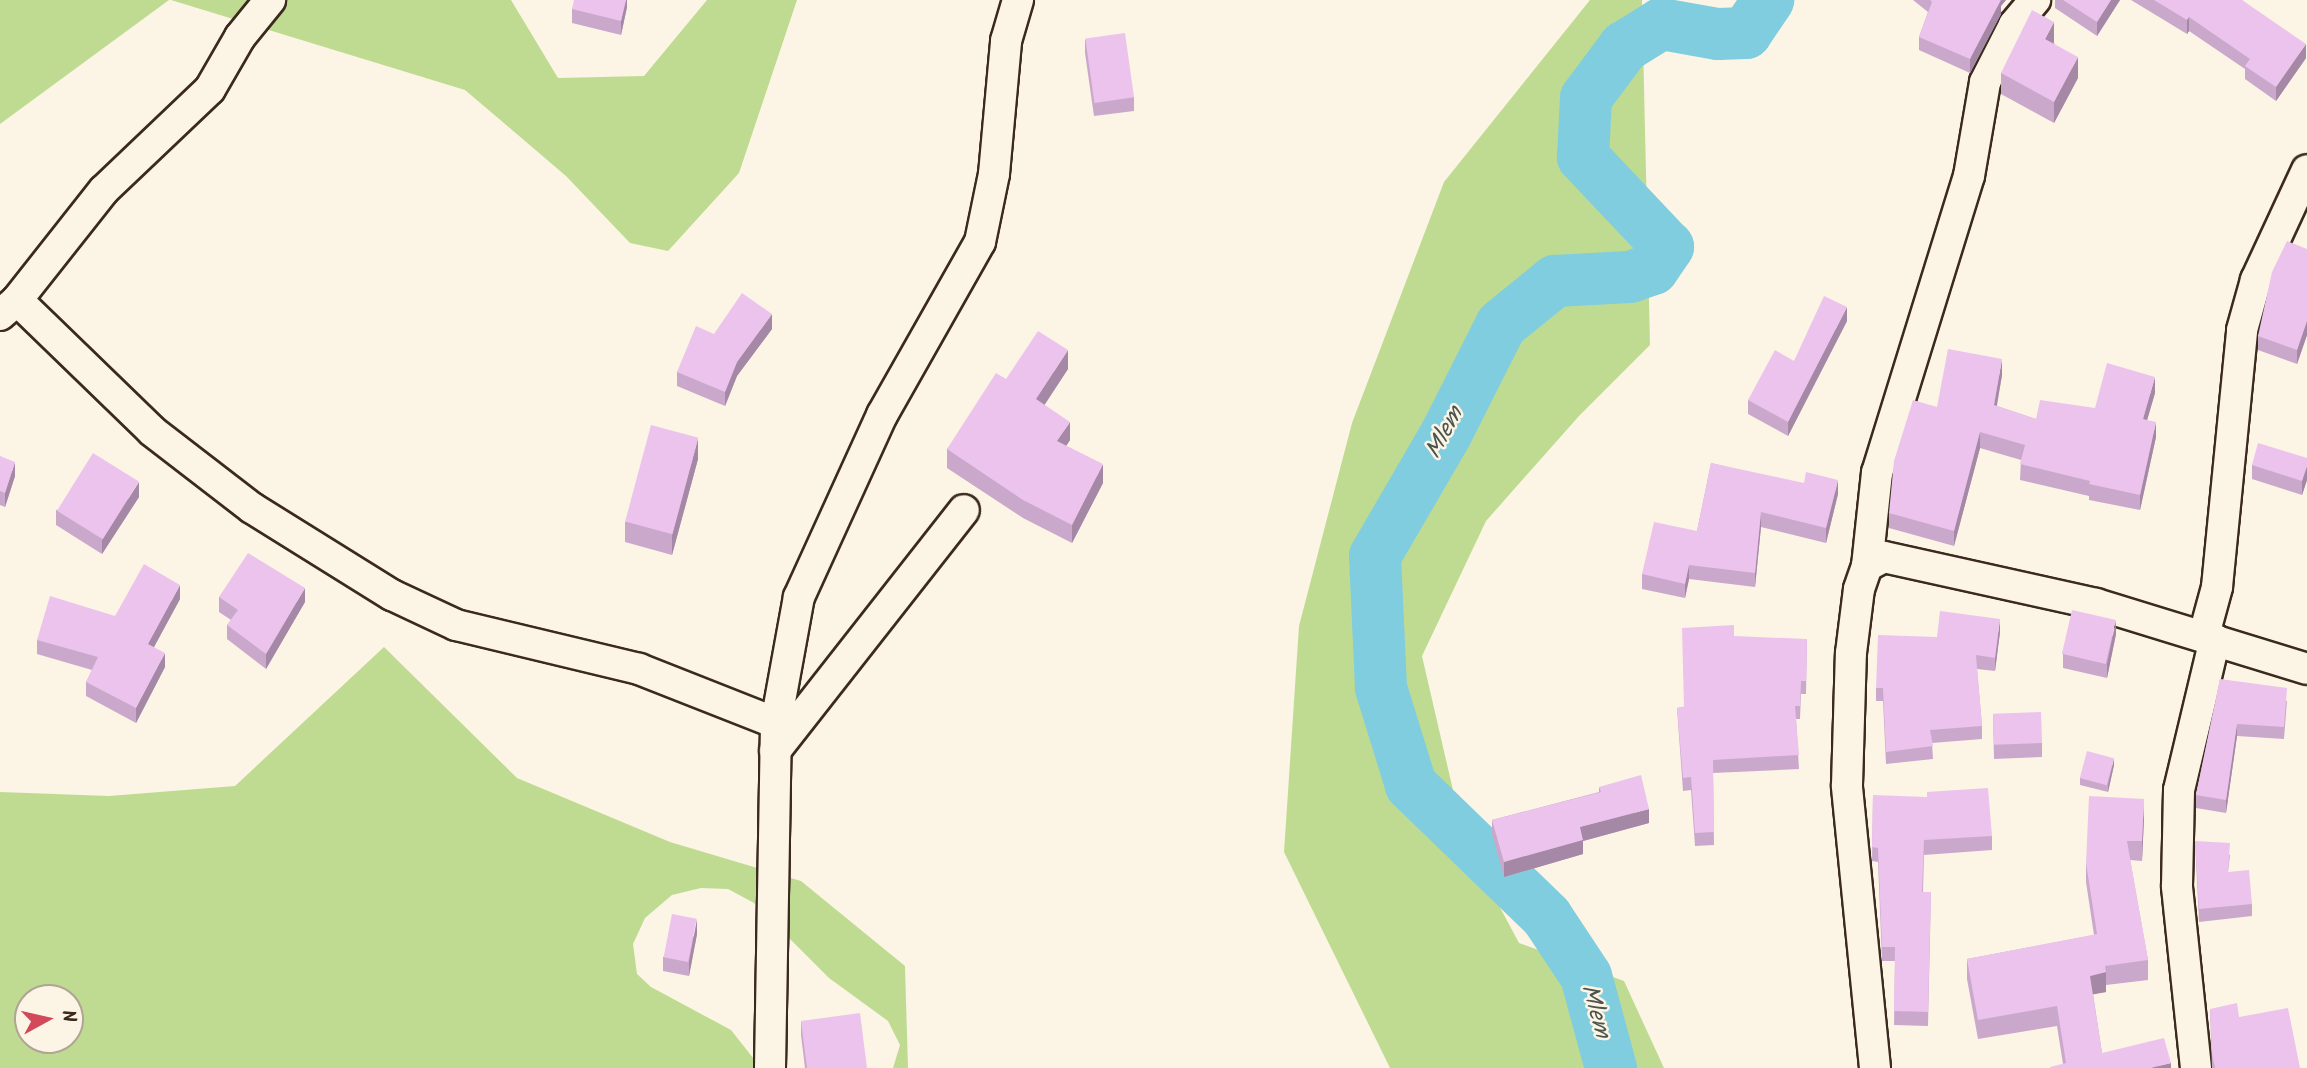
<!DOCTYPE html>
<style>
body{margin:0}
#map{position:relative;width:2307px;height:1068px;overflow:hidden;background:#fcf5e5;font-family:Kalam,sans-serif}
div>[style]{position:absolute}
.green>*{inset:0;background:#bfdb92}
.river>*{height:52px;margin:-26px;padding:0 26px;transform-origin:26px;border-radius:26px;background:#80cddf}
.roads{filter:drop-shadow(2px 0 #3b2a1e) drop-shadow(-2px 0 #3b2a1e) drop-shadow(0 2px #3b2a1e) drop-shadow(0 -2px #3b2a1e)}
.street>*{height:30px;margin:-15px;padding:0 15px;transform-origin:15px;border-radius:15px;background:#fcf5e5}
.wall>*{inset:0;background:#caa8cb}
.shaded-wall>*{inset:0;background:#a488a5}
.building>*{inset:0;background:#ebc3ec;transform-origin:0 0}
span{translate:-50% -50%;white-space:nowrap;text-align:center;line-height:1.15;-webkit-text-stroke:5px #fcf5e5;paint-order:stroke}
.water-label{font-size:24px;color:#4c534e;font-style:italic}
.north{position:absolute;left:14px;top:984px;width:70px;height:70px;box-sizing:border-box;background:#fcf5e5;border:2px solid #afa495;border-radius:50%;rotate:82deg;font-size:19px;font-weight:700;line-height:28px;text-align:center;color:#3b2a1e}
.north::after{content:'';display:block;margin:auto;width:24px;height:32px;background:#d1495b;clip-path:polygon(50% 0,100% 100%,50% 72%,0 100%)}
</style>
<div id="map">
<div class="green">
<div style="clip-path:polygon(0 0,169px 0,0 124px)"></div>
<div style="clip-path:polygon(171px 0,511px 0,558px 78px,644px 76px,707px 0,797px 0,739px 173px,668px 251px,630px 243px,566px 176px,465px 90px)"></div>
<div style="clip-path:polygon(1590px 0,1642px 0,1650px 345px,1579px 416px,1486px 521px,1422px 656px,1465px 842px,1519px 943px,1624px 981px,1664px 1068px,1390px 1068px,1284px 852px,1299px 626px,1352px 423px,1444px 182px)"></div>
<div style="clip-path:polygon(evenodd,384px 647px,517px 778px,670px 842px,801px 881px,905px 966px,908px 1068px,893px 1068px,900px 1045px,888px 1021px,829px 978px,754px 903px,728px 889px,701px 888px,672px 895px,645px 918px,633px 944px,637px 974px,651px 987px,731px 1030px,761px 1068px,0 1068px,0 792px,109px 796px,235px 786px,384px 647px,28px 998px,70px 998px,70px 1040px,28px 1040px,28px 998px)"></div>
</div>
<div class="river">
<div style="left:1611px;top:1068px;width:95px;rotate:-105.2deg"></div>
<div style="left:1586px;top:976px;width:71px;rotate:-123.5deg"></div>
<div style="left:1547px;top:917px;width:190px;rotate:-135.9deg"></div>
<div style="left:1411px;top:785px;width:102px;rotate:-107.2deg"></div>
<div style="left:1381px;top:688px;width:132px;rotate:-92.6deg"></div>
<div style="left:1375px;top:556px;width:141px;rotate:-59.8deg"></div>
<div style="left:1446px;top:434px;width:122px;rotate:-63.2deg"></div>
<div style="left:1501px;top:325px;width:70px;rotate:-39.2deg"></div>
<div style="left:1555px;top:281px;width:75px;rotate:-3.1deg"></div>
<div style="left:1630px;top:277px;width:24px;rotate:-19deg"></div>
<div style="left:1653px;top:269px;width:27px;rotate:-56deg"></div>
<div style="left:1668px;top:247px;width:124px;rotate:-133.4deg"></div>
<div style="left:1583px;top:157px;width:59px;rotate:-87.1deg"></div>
<div style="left:1586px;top:98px;width:64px;rotate:-53.3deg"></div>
<div style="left:1624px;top:47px;width:44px;rotate:-31.9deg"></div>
<div style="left:1661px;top:24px;width:58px;rotate:10deg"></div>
<div style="left:1718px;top:34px;width:28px;rotate:-2deg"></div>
<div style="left:1746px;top:33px;width:40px;rotate:-56deg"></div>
</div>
<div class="roads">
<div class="street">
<div style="left:17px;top:300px;width:188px;rotate:44.1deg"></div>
<div style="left:152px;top:431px;width:126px;rotate:37.6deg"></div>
<div style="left:252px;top:508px;width:165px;rotate:31.9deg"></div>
<div style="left:392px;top:595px;width:71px;rotate:25.1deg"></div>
<div style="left:456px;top:625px;width:188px;rotate:13.5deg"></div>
<div style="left:639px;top:669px;width:147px;rotate:21.5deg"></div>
<div style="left:0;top:315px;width:23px;rotate:-41deg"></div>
<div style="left:17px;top:300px;width:140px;rotate:-51.7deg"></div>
<div style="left:104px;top:190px;width:146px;rotate:-43.6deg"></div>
<div style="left:210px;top:89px;width:60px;rotate:-60deg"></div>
<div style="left:240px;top:37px;width:48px;rotate:-51deg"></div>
<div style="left:1867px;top:566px;width:94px;rotate:-83.9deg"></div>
<div style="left:1877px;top:473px;width:311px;rotate:-72.8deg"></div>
<div style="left:1969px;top:176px;width:95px;rotate:-80.3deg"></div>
<div style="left:1985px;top:82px;width:64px;rotate:-63deg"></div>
<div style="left:2014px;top:25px;width:33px;rotate:-50deg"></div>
<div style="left:2204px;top:635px;width:50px;rotate:-74.8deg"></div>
<div style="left:2217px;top:587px;width:258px;rotate:-84.4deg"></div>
<div style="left:2242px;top:330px;width:52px;rotate:-74.4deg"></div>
<div style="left:2256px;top:280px;width:121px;rotate:-65.1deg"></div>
<div style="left:775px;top:751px;width:306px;rotate:-51.9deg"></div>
<div style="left:770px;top:1068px;width:345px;rotate:-89deg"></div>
<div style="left:776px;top:723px;width:128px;rotate:-79.7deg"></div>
<div style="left:799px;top:597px;width:200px;rotate:-65.5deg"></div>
<div style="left:882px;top:415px;width:199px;rotate:-60.5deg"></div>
<div style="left:980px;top:242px;width:69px;rotate:-78.4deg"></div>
<div style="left:994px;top:174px;width:134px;rotate:-84.8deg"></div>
<div style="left:1006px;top:41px;width:43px;rotate:-73.7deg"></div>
<div style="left:1875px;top:1068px;width:284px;rotate:-95.7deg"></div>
<div style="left:1847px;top:785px;width:132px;rotate:-88.3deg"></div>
<div style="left:1851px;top:653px;width:64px;rotate:-82.9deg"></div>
<div style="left:1859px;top:589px;width:24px;rotate:-71deg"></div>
<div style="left:1867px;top:566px;width:19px;rotate:-28deg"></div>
<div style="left:1884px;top:557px;width:217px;rotate:12.5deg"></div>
<div style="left:2096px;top:604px;width:221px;rotate:17.1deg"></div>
<div style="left:2196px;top:1068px;width:183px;rotate:-96deg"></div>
<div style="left:2177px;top:886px;width:96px;rotate:-88.8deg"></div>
<div style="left:2179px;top:790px;width:155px;rotate:-76.6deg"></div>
</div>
</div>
<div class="wall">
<div style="clip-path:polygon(627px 0,627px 7px,621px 35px,572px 23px,572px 9px)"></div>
<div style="clip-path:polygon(1913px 0,2006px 0,2001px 6px,2001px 14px,1970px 73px,1919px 50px,1919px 37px,1928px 12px)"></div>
<div style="clip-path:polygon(2055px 0,2120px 0,2097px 36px,2055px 8px)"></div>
<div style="clip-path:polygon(2131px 0,2242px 0,2306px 58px,2276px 101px,2245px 79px,2245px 69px,2189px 31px,2187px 34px)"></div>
<div style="clip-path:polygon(1085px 39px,1134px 97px,1134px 111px,1094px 116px,1085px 53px)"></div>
<div style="clip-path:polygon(2054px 42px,2054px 43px,2078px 78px,2054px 123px,2001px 94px,2001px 73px)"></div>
<div style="clip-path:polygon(2307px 249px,2307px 335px,2297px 364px,2258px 350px,2258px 336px)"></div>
<div style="clip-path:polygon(1847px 321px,1788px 436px,1748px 414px,1748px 400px,1794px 361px)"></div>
<div style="clip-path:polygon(772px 329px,737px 376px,725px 406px,677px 386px,677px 372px,714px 334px)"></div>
<div style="clip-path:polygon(1068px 369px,1044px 405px,1070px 440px,1066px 446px,1103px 483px,1072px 543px,1023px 518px,947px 468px,947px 449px,1006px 379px)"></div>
<div style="clip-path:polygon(2002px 375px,1997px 406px,2036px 419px,2095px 408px,2155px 393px,2147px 420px,2156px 437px,2140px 510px,2089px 500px,2089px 496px,2020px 480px,2021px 460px,1980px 448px,1954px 546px,1889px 528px,1889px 513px,1937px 407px)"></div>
<div style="clip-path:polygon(0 456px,15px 476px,5px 507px,0 505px)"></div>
<div style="clip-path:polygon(2307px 458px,2307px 480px,2302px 495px,2252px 479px,2252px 465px)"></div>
<div style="clip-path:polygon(698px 459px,672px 555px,625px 542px,625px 522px)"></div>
<div style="clip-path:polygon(1711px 463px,1838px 494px,1826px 543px,1761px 527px,1755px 587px,1689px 579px,1685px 598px,1642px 589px,1642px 574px,1697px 531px)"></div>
<div style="clip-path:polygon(139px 497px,102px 554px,56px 525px,56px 510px)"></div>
<div style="clip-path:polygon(219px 597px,305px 602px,266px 669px,227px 639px,227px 625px,231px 620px,219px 612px)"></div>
<div style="clip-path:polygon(180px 599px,154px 647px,165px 667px,136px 723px,86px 696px,86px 682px,92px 670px,37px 654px,37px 640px,115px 616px)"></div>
<div style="clip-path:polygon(2000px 632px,1995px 671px,1977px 669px,1982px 726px,1982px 739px,1932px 743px,1933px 759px,1886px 764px,1883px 701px,1876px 701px,1876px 688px,1937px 637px)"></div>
<div style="clip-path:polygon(2116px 634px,2107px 678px,2063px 668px,2063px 654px)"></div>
<div style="clip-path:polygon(1807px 639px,1806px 694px,1801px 694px,1800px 719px,1796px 719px,1799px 769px,1713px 773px,1714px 845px,1695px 846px,1691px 790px,1683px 791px,1677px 708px,1683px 707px)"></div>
<div style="clip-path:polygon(2220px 679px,2287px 701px,2284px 739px,2237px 736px,2226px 813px,2196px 808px,2196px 795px)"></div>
<div style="clip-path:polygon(1993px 714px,2042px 743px,2042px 757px,1994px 759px)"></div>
<div style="clip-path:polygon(2114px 765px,2108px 792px,2080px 785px,2080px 778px)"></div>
<div style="clip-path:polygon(1599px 787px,1649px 823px,1583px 841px,1583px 854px,1504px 877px,1492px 834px,1492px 820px,1599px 792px)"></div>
<div style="clip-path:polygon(1873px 795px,1992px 836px,1992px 850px,1924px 855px,1923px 892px,1931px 892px,1928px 1026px,1894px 1025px,1895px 961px,1882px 961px,1878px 862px,1872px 861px)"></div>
<div style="clip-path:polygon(2144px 818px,2142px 861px,2130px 860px,2148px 960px,2148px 980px,2106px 985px,2106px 992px,2093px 994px,2102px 1053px,2171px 1068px,2063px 1064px,2057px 1026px,1978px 1039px,1967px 979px,1967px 959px,2094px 935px,2086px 882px,2086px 863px)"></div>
<div style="clip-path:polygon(2195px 841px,2230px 855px,2228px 872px,2252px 904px,2252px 916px,2199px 922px)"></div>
<div style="clip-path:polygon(697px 934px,689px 976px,663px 971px,663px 957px)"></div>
<div style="clip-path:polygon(2210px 1009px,2239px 1017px,2300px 1068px,2212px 1068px)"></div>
<div style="clip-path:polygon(801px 1021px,867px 1068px,805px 1068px,801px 1035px)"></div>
</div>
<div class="shaded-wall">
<div style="clip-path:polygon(626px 0,627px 0,627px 7px,621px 35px,621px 21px)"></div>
<div style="clip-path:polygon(1996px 0,2006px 0,2001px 6px,2001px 14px,1970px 73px,1970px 59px)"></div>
<div style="clip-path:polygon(2111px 0,2120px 0,2097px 36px,2097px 22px)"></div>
<div style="clip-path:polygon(2189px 17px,2189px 31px,2187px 34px,2187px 20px)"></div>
<div style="clip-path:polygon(2054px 22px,2054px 42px,2045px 59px,2045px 39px)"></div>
<div style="clip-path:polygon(2306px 44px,2306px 58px,2276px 101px,2276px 87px)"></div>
<div style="clip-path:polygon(2078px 57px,2078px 78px,2054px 123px,2054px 102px)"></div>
<div style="clip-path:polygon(1847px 307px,1847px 321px,1788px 436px,1788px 422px)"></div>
<div style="clip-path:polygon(772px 314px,772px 329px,737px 376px,725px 406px,725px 392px,737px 362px)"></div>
<div style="clip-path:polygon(2307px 321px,2307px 335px,2297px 364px,2297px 350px)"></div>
<div style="clip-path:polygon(1068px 350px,1068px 369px,1036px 418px,1036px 399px)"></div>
<div style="clip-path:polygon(2002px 359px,2002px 375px,1994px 420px,1994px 405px)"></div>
<div style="clip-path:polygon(2155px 377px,2155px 393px,2143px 434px,2143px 419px)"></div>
<div style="clip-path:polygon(1070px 422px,1070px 440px,1057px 460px,1057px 441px)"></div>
<div style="clip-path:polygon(2156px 422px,2156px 437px,2140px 510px,2140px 495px)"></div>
<div style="clip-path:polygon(1980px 432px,1980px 448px,1954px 546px,1954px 531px)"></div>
<div style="clip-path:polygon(698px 438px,698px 459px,672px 555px,672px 535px)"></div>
<div style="clip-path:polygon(15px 462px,15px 476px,5px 507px,5px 493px)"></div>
<div style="clip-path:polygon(1103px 464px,1103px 483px,1072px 543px,1072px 525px)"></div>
<div style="clip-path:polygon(2307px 466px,2307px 480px,2302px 495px,2302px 481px)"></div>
<div style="clip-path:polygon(1838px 480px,1838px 494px,1826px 543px,1826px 528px)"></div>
<div style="clip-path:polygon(139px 482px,139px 497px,102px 554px,102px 540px)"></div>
<div style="clip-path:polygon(1761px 512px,1761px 527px,1755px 587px,1755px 573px)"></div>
<div style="clip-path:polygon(1689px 565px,1689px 579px,1685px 598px,1685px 584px)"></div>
<div style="clip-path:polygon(180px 585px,180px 599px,148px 658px,148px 644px)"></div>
<div style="clip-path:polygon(305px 588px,305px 602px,266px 669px,266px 654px)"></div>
<div style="clip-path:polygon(2000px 619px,2000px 632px,1995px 671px,1995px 658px)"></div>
<div style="clip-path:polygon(2116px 620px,2116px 634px,2107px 678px,2107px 664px)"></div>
<div style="clip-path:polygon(165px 653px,165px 667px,136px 723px,136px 708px)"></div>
<div style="clip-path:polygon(2237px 724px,2237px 736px,2226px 813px,2226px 800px)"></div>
<div style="clip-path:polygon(2114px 758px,2114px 765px,2108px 792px,2108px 785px)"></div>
<div style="clip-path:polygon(2144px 799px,2144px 818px,2142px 861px,2142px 841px)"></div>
<div style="clip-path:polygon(1649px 809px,1649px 823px,1583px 841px,1583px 854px,1504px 877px,1504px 862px,1580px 827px)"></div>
<div style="clip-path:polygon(697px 919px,697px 934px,689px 976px,689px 962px)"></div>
<div style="clip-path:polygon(2106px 972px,2106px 992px,2090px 995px,2090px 976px)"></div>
<div style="clip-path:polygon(2171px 1063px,2171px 1068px,2150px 1068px)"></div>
</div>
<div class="building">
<div style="clip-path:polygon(574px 0,626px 0,621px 21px,572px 9px)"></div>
<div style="clip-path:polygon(1930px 0,2001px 0,1970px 59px,1919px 37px,1932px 2px)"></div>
<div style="clip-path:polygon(2063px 0,2111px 0,2097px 22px)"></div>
<div style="clip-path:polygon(2154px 0,2242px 0,2306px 44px,2276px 87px,2245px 66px,2250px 59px,2189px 17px,2187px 20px)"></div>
<div style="clip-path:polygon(2032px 10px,2054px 22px,2045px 39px,2078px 57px,2054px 102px,2001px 73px)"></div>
<div style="left:1125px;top:33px;width:65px;height:40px;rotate:82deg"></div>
<div style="clip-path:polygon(2287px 241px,2307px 249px,2307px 321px,2297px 350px,2258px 336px,2272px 272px)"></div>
<div style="clip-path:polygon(742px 293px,772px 314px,737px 362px,725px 392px,677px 372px,696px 326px,714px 334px)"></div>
<div style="clip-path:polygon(1824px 296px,1847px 307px,1788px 422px,1748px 400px,1775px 350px,1794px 361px)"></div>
<div style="clip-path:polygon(1038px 331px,1068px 350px,1036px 399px,1070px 422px,1057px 441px,1103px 464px,1072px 525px,1023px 500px,947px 449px,996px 373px,1006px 379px)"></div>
<div style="clip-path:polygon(1948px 349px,2002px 359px,1994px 405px,2036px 419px,2040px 400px,2095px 408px,2107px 363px,2155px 377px,2143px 419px,2156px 422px,2140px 495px,2089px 484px,2090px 481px,2020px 464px,2025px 445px,1980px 432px,1954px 531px,1889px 513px,1894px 461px,1913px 400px,1937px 407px)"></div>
<div style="left:651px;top:425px;width:49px;height:100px;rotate:15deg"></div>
<div style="clip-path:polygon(2258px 443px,2307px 458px,2307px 466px,2302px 481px,2252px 465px)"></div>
<div style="left:93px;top:453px;width:54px;height:68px;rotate:32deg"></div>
<div style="clip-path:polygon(0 456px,15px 462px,5px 493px,0 491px)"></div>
<div style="clip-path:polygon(1711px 463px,1804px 483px,1806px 472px,1838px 480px,1826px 528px,1761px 512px,1755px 573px,1689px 565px,1685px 584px,1642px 574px,1654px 522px,1697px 531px)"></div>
<div style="clip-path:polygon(248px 553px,305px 588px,266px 654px,227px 625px,238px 610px,219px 597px)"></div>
<div style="clip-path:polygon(144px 564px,180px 585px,148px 644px,165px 653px,136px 708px,86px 682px,98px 657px,37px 640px,50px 596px,115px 616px)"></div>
<div style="left:2072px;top:610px;width:45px;height:45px;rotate:13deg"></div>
<div style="clip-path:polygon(1940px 611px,2000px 619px,1995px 658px,1976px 655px,1982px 726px,1930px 730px,1933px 746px,1886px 752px,1883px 688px,1876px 688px,1878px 635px,1937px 637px)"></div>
<div style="clip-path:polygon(1734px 625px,1734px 636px,1807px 639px,1806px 681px,1801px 681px,1800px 706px,1795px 706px,1799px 755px,1713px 760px,1714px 832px,1695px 833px,1691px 777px,1683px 778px,1677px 708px,1684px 707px,1682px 628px)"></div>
<div style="clip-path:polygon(2220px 679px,2287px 688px,2284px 727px,2237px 724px,2226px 800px,2196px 795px)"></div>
<div style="left:2041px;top:712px;width:31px;height:48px;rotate:88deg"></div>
<div style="left:2087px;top:751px;width:28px;height:28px;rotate:15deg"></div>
<div style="clip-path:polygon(1641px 775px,1649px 809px,1580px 827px,1583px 840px,1504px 862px,1492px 820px,1601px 792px,1599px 787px)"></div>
<div style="clip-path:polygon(1988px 788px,1992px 836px,1924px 840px,1922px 892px,1931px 892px,1928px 1012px,1894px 1011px,1895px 947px,1882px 947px,1878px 848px,1872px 847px,1873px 795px,1927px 797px,1927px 792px)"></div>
<div style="clip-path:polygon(2089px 796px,2144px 799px,2142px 841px,2127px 841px,2148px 960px,2105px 966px,2106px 972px,2090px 976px,2102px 1053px,2164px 1038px,2171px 1063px,2150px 1068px,2050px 1068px,2050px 1067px,2066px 1063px,2057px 1006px,1978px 1020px,1967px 959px,2097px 934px,2086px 863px)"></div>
<div style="clip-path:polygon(2195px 841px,2230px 843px,2228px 872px,2249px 870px,2252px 904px,2199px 909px)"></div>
<div style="left:672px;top:914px;width:25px;height:44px;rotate:11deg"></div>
<div style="clip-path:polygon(2237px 1003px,2239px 1017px,2288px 1008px,2300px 1068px,2215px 1068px,2212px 1054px,2210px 1009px)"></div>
<div style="clip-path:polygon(860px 1013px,867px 1068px,807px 1068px,801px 1021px)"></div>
</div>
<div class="water-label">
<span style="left:1445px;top:433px;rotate:-62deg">Mlem</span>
<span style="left:1595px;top:1011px;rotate:74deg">Mlem</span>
</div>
<div class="north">N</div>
</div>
